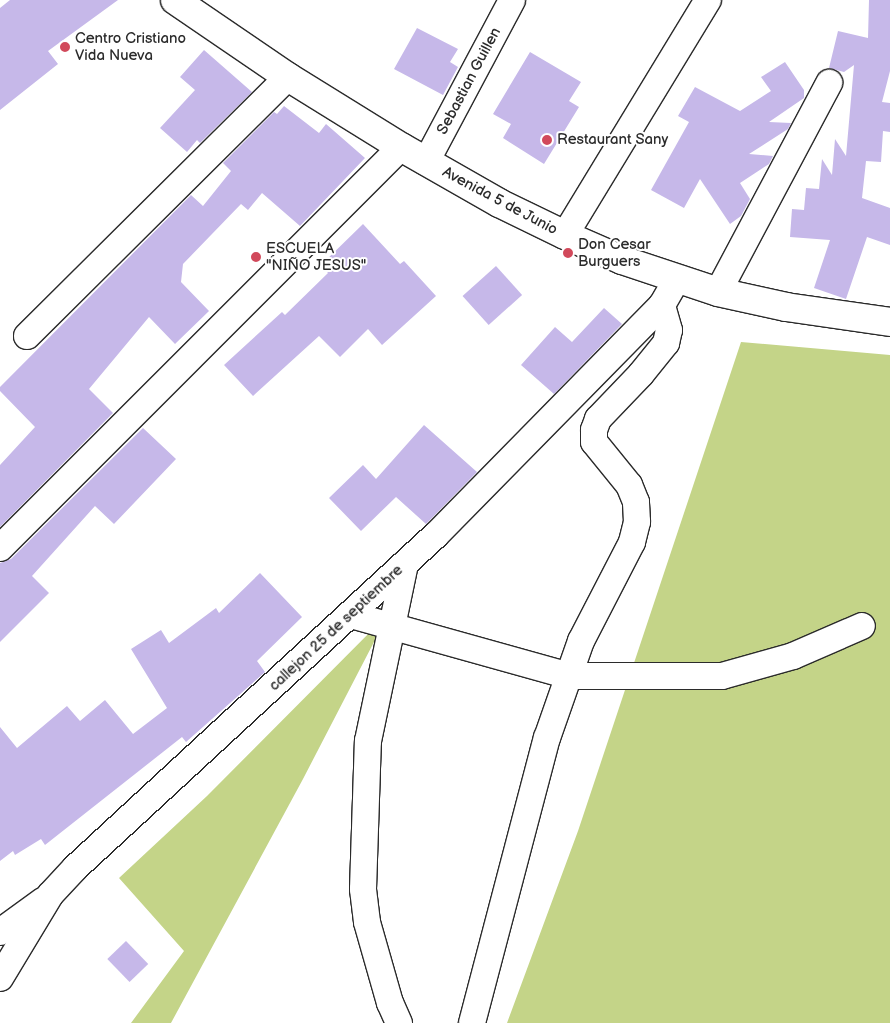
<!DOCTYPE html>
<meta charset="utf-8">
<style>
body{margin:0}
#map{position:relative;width:890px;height:1023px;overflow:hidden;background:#fff;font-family:"Balsamiq Sans",sans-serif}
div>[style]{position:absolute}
.green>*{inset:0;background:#c4d488}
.building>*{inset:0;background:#c6b8e9;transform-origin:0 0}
.roads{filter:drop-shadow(1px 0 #2b2b2b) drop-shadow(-1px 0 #2b2b2b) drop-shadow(0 1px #2b2b2b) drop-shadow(0 -1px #2b2b2b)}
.minor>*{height:26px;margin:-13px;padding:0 13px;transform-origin:13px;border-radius:13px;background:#fff}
.tertiary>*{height:28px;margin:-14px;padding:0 14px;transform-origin:14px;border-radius:14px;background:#fff}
.dots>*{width:14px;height:14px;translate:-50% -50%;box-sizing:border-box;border:2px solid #fff;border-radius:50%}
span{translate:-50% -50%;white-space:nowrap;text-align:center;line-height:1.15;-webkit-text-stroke:4px #fff;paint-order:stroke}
.poi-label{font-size:15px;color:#2b2b2b}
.left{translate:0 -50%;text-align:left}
.street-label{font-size:15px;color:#2b2b2b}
</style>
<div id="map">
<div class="green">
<div style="clip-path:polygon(741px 342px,890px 355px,890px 1023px,507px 1023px,578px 831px)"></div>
<div style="clip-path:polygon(389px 613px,303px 779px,171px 1023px,131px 1023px,184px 951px,119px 878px,207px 796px)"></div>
</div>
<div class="building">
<div style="clip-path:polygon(10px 0,118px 0,48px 51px,58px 64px,0 110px,0 8px)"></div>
<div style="clip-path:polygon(869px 0,890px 0,890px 71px,882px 102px,890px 103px,890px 132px,883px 131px,881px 162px,866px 161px,862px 198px,890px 208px,890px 245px,867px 237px,846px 299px,814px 288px,830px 240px,790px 237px,792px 209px,804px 210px,806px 188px,819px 189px,822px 159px,832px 175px,835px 139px,846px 156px,854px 65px,844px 72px,829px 68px,838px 31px,868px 38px)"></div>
<div style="clip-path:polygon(417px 28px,458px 49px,450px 62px,458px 67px,443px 95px,394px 69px)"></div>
<div style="clip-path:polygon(204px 50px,252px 92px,200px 143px,197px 140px,187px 152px,160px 128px,195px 90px,180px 77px)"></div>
<div style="clip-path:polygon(530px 52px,581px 82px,569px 101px,579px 107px,544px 164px,503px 138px,511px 124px,493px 114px)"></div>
<div style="clip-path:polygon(785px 62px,804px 90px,804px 98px,769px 122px,791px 123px,788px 129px,749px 154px,773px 156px,769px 164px,740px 183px,750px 199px,741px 216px,730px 224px,700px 179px,684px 208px,651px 190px,689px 122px,678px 116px,695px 87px,740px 111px,771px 91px,761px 77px)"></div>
<div style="clip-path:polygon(284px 106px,319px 133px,326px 124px,365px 158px,300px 226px,262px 193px,248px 210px,241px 204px,183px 264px,181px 282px,209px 311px,175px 344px,149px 317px,89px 389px,113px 413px,0 527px,0 465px,35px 427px,0 391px,0 387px,191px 195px,203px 206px,231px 171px,223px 163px,274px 112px,277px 114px)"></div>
<div style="clip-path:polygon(363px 224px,400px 264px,404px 261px,436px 296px,382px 345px,368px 329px,340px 357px,319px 336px,253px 396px,224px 365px,282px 312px,285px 315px,328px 273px,321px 265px)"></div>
<div style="left:496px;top:266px;width:39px;height:45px;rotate:48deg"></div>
<div style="clip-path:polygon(604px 308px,622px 324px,554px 394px,521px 365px,555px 327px,572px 342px)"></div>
<div style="clip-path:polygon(424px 425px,477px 472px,426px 524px,396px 497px,361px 531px,329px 498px,363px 465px,376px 479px)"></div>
<div style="clip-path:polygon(143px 428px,176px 459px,114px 524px,95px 506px,32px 576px,49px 593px,0 642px,0 563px,11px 559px)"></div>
<div style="clip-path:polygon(260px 573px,302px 617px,257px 661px,265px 672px,186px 742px,182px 737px,45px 845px,41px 839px,15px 855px,13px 851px,0 861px,0 727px,17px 748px,67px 706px,80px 721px,105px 700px,133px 734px,167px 708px,131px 649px,161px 630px,169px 643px,216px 608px,219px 613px)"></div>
<div style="left:126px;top:941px;width:32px;height:26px;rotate:46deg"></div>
</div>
<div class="roads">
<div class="minor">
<div style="left:426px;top:162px;width:183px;rotate:-62deg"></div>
<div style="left:565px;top:235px;width:275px;rotate:-58.7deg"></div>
<div style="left:718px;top:292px;width:237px;rotate:-62deg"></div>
<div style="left:27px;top:336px;width:368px;rotate:-44.8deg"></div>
<div style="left:0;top:548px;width:567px;rotate:-45deg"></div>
<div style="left:351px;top:615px;width:226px;rotate:15.6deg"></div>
<div style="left:569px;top:676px;width:153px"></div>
<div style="left:722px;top:676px;width:74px;rotate:-15.7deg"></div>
<div style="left:793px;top:656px;width:75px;rotate:-23.5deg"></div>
<div style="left:0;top:932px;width:54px;rotate:-36deg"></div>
<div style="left:0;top:978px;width:97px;rotate:-58.9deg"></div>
<div style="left:50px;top:895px;width:37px;rotate:-47deg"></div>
<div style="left:75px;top:868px;width:490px;rotate:-42.7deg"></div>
<div style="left:435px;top:536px;width:324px;rotate:-45.5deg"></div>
<div style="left:662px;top:305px;width:30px;rotate:-60deg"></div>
<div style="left:399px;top:1023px;width:22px;rotate:-114deg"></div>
<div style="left:390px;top:1003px;width:84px;rotate:-105.9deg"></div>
<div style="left:367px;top:922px;width:33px;rotate:-97deg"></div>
<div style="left:363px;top:889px;width:148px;rotate:-88.1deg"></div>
<div style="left:368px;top:741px;width:181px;rotate:-78.2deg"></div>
<div style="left:472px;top:1023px;width:295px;rotate:-75.3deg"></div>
<div style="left:547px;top:738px;width:103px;rotate:-70.7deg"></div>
<div style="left:581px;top:641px;width:111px;rotate:-62.7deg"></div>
<div style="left:632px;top:542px;width:21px;rotate:-76deg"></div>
<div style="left:637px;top:522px;width:20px;rotate:-93deg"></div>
<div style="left:636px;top:502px;width:18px;rotate:-112deg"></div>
<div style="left:629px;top:485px;width:55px;rotate:-129.1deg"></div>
<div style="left:594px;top:442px;width:12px;rotate:-90deg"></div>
<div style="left:594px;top:430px;width:12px;rotate:-70deg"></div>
<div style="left:598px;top:419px;width:62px;rotate:-46.3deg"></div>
<div style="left:641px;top:374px;width:40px;rotate:-51deg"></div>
<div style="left:666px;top:343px;width:13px;rotate:-77deg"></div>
<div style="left:669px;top:330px;width:26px;rotate:-106deg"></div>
</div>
<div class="tertiary">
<div style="left:175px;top:0;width:137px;rotate:34.3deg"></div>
<div style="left:288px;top:77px;width:133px;rotate:31.8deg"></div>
<div style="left:401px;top:147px;width:113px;rotate:29.7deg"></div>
<div style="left:499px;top:203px;width:73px;rotate:25.9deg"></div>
<div style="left:565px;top:235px;width:62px;rotate:23.7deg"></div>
<div style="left:622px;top:260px;width:101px;rotate:18.4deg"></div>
<div style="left:718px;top:292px;width:70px;rotate:12.4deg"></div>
<div style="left:786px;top:307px;width:105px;rotate:8.2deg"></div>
</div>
</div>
<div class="dots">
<div style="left:65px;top:47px;background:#d1495b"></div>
<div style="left:547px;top:140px;background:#d1495b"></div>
<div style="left:568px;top:253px;background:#d1495b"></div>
<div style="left:256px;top:257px;background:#d1495b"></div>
</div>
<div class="poi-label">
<span class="left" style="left:75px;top:47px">Centro Cristiano<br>Vida Nueva</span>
<span class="left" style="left:557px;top:140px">Restaurant Sany</span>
<span class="left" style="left:578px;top:253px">Don Cesar<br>Burguers</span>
<span class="left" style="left:266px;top:257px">ESCUELA<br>"NIÑO JESUS"</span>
</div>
<div class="street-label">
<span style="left:469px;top:81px;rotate:-62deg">Sebastian Guillen</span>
<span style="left:500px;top:201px;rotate:28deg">Avenida 5 de Junio</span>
<span style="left:336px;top:628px;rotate:-43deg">callejon 25 de septiembre</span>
</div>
</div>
